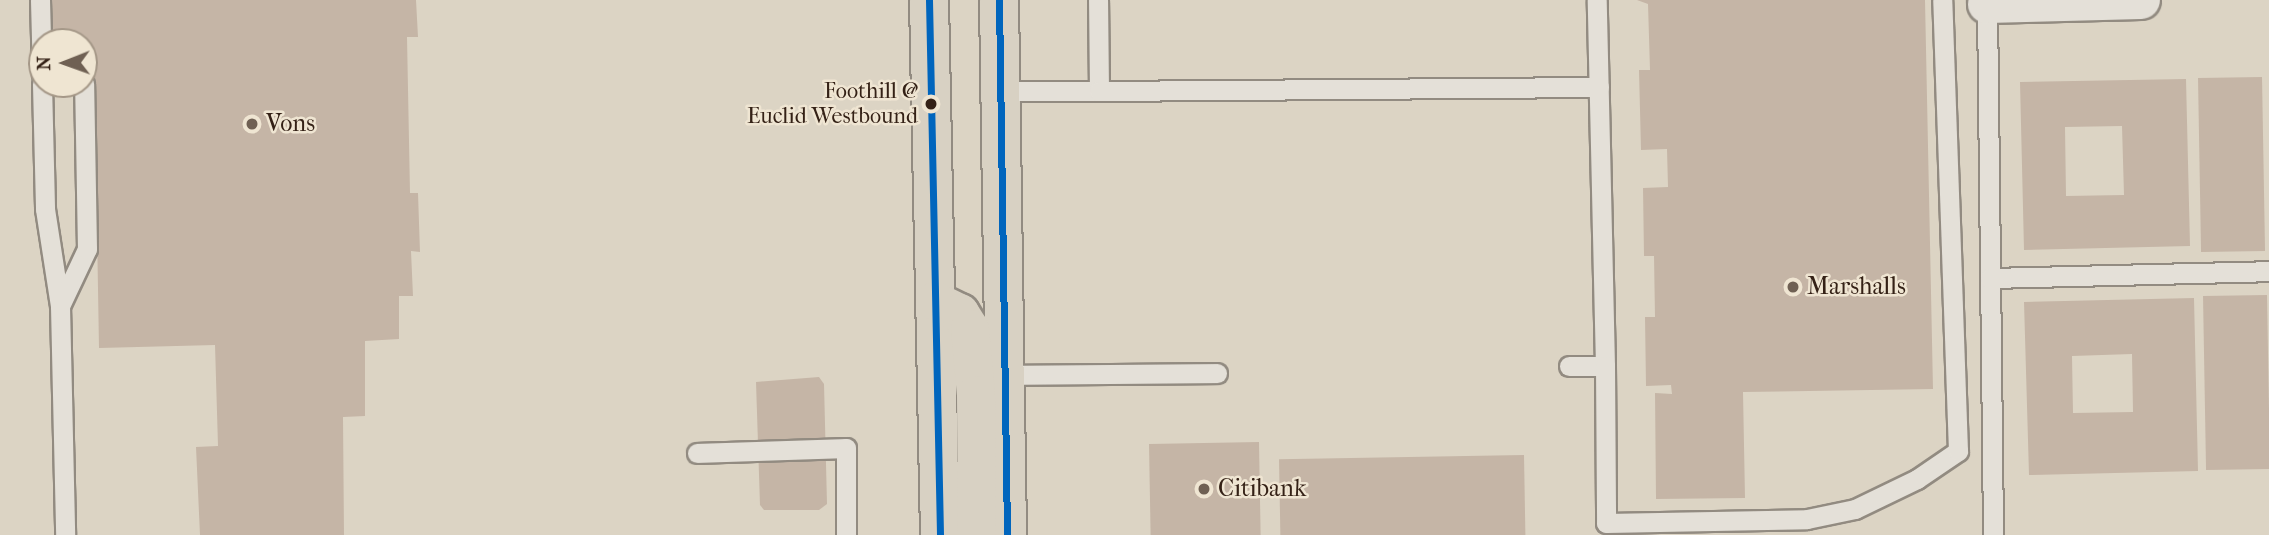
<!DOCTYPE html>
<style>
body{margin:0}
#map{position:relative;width:2269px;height:535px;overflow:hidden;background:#dcd4c4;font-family:"IM FELL French Canon",serif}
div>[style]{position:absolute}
.building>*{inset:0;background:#c5b5a6;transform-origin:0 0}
.roads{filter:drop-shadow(2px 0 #928b81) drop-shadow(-2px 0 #928b81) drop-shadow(0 2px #928b81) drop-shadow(0 -2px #928b81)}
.lane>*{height:19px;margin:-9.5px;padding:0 9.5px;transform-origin:9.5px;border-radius:9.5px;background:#e4e0d8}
.street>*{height:38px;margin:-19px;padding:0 19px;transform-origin:19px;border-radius:19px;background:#e4e0d8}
.primary>*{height:38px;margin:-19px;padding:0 19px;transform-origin:19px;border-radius:19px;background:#d8d1c3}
.bus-1>*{height:7px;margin:-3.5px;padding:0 3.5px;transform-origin:3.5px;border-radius:3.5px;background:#0065bd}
.dots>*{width:19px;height:19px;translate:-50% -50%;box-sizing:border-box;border:4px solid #efe5d2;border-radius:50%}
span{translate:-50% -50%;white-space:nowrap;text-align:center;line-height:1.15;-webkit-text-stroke:5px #efe5d2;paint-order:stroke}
.bus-label{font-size:22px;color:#342116}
.right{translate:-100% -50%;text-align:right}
.poi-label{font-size:24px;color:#342116}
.left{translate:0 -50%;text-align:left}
.north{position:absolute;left:28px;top:28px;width:70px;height:70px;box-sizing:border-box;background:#efe5d2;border:2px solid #a49787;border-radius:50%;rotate:269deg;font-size:19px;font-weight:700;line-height:28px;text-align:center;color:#342116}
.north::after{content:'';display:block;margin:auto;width:24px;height:32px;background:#6f6053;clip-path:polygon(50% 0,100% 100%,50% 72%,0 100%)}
</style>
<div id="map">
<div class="building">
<div style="clip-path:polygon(50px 0,416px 0,418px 37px,407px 37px,410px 193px,418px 193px,420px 252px,411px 251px,413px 296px,399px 296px,399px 339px,365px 341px,365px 416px,343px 417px,344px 535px,200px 535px,196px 447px,218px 446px,215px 345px,99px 348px,94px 54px,84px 54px,84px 42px,51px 42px)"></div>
<div style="clip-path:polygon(1637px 0,1925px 0,1933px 389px,1743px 392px,1745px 498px,1656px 499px,1655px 393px,1672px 394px,1671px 385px,1646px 386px,1645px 317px,1655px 317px,1654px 256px,1644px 256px,1643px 188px,1668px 187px,1667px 149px,1641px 150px,1639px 70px,1650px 70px,1648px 4px)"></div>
<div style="left:2262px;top:77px;width:174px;height:64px;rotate:89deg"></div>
<div style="clip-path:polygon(evenodd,2186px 79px,2190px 246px,2024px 250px,2020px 82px,2186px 79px,2122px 126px,2124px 195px,2066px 196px,2065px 127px,2122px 126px)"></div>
<div style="left:2267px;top:295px;width:174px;height:64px;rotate:89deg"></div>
<div style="clip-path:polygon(evenodd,2194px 298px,2198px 471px,2029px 475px,2024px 302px,2194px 298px,2132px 354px,2133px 412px,2073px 413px,2072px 356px,2132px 354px)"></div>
<div style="clip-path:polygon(819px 377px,824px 384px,827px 504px,819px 510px,764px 510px,760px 505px,756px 382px)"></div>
<div style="left:1259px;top:442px;width:93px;height:110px;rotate:89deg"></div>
<div style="left:1524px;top:455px;width:80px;height:245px;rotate:89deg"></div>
</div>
<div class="roads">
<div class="lane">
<div style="left:40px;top:0;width:75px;rotate:88.5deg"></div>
<div style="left:1987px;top:4px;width:531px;rotate:89.35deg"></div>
<div style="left:42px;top:84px;width:125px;rotate:88.6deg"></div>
<div style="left:45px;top:209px;width:98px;rotate:81.2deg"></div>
<div style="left:60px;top:306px;width:229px;rotate:88.7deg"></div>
<div style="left:1000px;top:91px;width:99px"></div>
<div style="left:1099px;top:91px;width:91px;rotate:-90.6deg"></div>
<div style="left:1099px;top:91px;width:500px;rotate:-0.46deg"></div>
<div style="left:1990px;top:278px;width:279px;rotate:-1.4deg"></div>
<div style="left:60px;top:306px;width:63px;rotate:-64.7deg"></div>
<div style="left:87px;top:249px;width:165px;rotate:-91deg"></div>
<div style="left:1569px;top:366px;width:36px"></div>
<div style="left:1605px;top:366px;width:366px;rotate:-91.3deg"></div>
<div style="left:1605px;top:366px;width:157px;rotate:89.6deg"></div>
<div style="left:1606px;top:523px;width:201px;rotate:-1.1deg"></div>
<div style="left:1807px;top:519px;width:49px;rotate:-11.8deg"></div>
<div style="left:1855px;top:509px;width:69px;rotate:-25.8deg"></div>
<div style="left:1917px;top:479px;width:50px;rotate:-34.3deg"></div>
<div style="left:1958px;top:451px;width:451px;rotate:-92deg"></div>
<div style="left:1003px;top:375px;width:214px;rotate:-0.5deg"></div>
<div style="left:697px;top:453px;width:149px;rotate:-1.9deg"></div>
<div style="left:846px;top:448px;width:87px;rotate:90deg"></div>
</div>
<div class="street">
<div style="left:1987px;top:4px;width:154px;rotate:-1.5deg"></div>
</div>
<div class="primary">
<div style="left:929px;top:0;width:535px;rotate:88.82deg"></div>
<div style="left:999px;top:0;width:535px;rotate:89.14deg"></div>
<div style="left:935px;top:301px;width:28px;rotate:26deg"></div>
<div style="left:960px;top:313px;width:19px;rotate:58deg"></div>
<div style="left:970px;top:329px;width:66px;rotate:84.8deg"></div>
<div style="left:976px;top:395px;width:140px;rotate:89.6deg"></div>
</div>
</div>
<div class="bus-1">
<div style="left:929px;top:0;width:535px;rotate:88.82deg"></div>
<div style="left:999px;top:0;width:535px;rotate:89.14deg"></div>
</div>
<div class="dots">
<div style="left:931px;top:104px;background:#342116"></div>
<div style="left:252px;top:124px;background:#6f6053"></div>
<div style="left:1793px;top:287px;background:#6f6053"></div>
<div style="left:1204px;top:489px;background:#6f6053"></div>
</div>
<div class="bus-label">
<span class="right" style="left:918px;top:104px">Foothill @<br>Euclid Westbound</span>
</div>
<div class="poi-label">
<span class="left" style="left:266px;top:124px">Vons</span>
<span class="left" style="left:1807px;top:287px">Marshalls</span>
<span class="left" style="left:1218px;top:489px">Citibank</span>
</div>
<div class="north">N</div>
</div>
